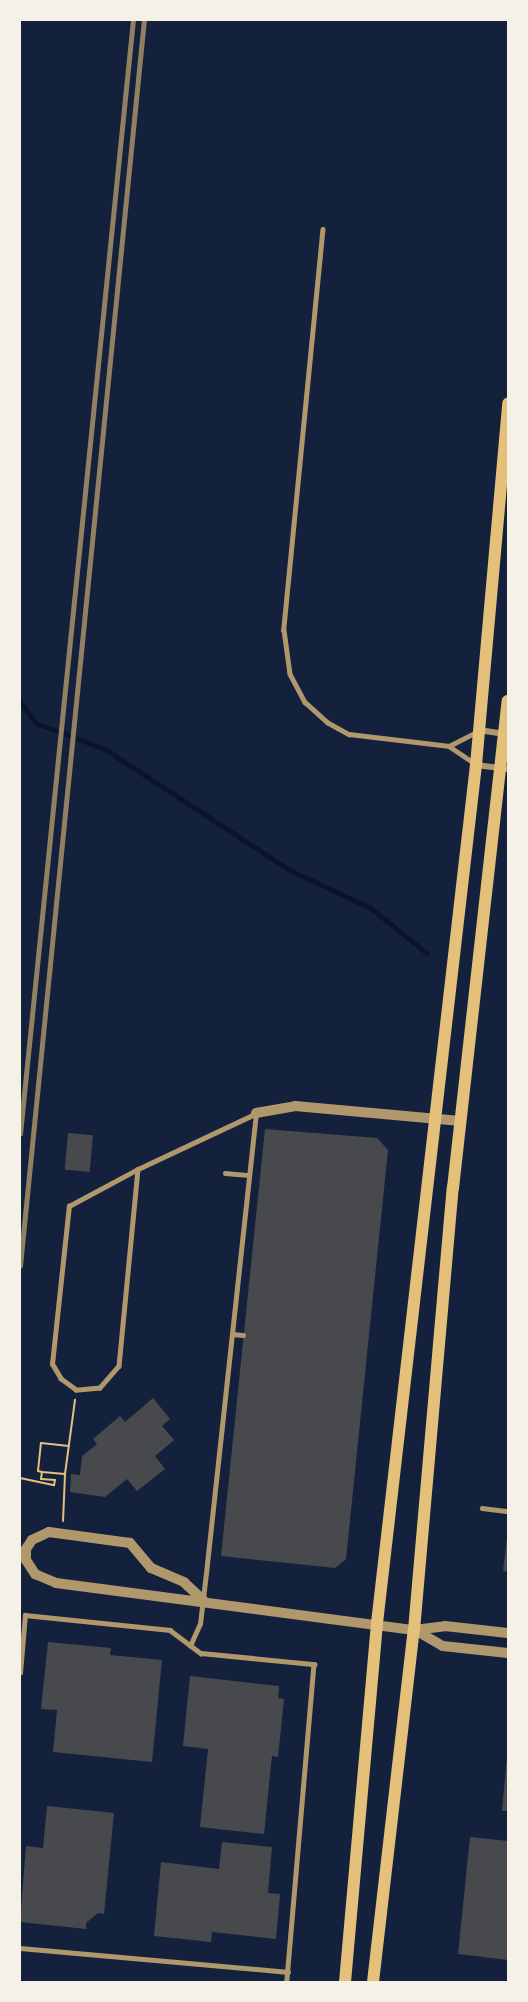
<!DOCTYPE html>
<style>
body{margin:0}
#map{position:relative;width:528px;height:2002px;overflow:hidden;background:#14213d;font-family:Barlow,sans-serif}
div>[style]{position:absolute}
.stream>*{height:4.5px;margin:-2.25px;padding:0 2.25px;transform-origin:2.25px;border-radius:2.25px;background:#0b132b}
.building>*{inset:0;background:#48494c;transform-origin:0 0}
.path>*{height:2px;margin:-1px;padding:0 1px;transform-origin:1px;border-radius:1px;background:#e5c07b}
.service>*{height:4.5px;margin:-2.25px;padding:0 2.25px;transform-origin:2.25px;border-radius:2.25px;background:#b1986c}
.minor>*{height:6px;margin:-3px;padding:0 3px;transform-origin:3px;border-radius:3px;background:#b1986c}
.tertiary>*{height:10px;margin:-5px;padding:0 5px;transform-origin:5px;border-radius:5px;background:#b1986c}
.secondary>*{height:12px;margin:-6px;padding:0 6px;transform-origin:6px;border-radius:6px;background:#e5c07b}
.rail>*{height:4.5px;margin:-2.25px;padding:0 2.25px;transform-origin:2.25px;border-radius:2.25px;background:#918062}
span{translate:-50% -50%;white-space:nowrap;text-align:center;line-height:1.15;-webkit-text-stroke:4.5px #f6f1e7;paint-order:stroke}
.frame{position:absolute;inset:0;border:21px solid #f6f1e7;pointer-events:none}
</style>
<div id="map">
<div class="stream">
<div style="left:20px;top:701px;width:27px;rotate:54deg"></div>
<div style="left:36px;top:723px;width:74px;rotate:20.6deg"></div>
<div style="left:105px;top:749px;width:221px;rotate:33.2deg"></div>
<div style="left:290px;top:870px;width:89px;rotate:25.1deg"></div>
<div style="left:371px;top:908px;width:72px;rotate:38.8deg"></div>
</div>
<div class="building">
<div style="clip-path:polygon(265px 1129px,377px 1138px,388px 1150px,346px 1559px,335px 1568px,221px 1556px)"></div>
<div style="left:68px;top:1133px;width:25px;height:37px;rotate:5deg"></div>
<div style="clip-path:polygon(153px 1398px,170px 1419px,162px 1426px,174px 1440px,155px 1456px,165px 1469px,137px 1491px,127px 1479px,105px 1497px,70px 1492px,71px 1474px,80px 1475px,82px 1456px,97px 1444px,93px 1439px,120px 1416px,125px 1422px)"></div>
<div style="clip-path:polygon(507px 1537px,508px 1537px,508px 1572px,503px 1571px)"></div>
<div style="clip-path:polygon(48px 1642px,111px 1648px,110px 1655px,162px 1660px,152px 1762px,53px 1752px,57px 1710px,41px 1709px)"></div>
<div style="clip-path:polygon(190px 1676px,279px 1686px,278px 1698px,284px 1699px,278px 1757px,272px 1756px,264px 1834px,200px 1827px,208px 1749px,183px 1746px)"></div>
<div style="clip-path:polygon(507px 1756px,508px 1756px,508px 1811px,502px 1811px)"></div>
<div style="clip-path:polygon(47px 1806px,114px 1813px,104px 1914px,98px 1913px,86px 1923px,86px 1929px,20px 1922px,26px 1846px,43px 1848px)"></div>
<div style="clip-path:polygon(470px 1837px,508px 1841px,508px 1960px,458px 1954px)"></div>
<div style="clip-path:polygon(222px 1842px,272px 1847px,268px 1893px,280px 1894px,276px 1939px,212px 1932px,211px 1942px,154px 1936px,161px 1862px,219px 1869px)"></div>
</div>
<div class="path">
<div style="left:42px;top:1472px;width:23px;rotate:5deg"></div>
<div style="left:65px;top:1474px;width:47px;rotate:92.4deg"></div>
<div style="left:65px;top:1474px;width:75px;rotate:-82.3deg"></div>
<div style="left:20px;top:1478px;width:35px;rotate:12deg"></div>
<div style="left:54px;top:1485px;width:5px;rotate:-79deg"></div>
<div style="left:55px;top:1480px;width:14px;rotate:-176deg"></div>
<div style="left:41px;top:1479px;width:7px;rotate:-82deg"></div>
<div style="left:42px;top:1472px;width:4px;rotate:-166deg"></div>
<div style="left:38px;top:1471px;width:28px;rotate:-84deg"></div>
<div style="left:41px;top:1443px;width:28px;rotate:6deg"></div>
</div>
<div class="service">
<div style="left:323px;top:229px;width:403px;rotate:95.6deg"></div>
<div style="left:284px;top:630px;width:44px;rotate:82.2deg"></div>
<div style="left:290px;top:674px;width:32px;rotate:62deg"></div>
<div style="left:305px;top:702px;width:30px;rotate:42deg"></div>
<div style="left:327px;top:722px;width:25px;rotate:29deg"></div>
<div style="left:349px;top:734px;width:101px;rotate:6.8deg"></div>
<div style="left:449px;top:746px;width:29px;rotate:34deg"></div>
<div style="left:449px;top:746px;width:30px;rotate:-27deg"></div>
<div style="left:138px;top:1169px;width:198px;rotate:95.5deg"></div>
<div style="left:119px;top:1366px;width:29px;rotate:131deg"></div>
<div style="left:100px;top:1388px;width:24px;rotate:175deg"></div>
<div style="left:76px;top:1390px;width:19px;rotate:-144deg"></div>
<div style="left:61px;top:1379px;width:17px;rotate:-121deg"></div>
<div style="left:52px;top:1364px;width:159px;rotate:-83.9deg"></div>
<div style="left:69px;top:1206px;width:78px;rotate:-28.2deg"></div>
<div style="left:138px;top:1169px;width:129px;rotate:-25.2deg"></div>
<div style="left:225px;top:1173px;width:24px;rotate:5deg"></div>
<div style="left:232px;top:1334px;width:11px;rotate:5deg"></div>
<div style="left:482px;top:1508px;width:26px;rotate:7deg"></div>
<div style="left:190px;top:1646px;width:24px;rotate:-66deg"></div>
<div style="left:200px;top:1624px;width:60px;rotate:-83.3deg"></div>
<div style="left:207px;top:1564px;width:454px;rotate:-83.8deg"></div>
<div style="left:20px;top:1673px;width:58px;rotate:-85.1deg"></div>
<div style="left:25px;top:1615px;width:146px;rotate:5.9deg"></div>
<div style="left:170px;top:1630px;width:39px;rotate:37deg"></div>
<div style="left:201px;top:1653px;width:114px;rotate:5.6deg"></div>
<div style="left:314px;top:1664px;width:319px;rotate:94.9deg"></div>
<div style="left:20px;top:1948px;width:269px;rotate:5.1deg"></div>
</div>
<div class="minor">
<div style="left:479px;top:730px;width:26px;rotate:9deg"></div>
<div style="left:476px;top:765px;width:32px;rotate:7deg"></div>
</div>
<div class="tertiary">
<div style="left:256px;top:1113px;width:40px;rotate:-10deg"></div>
<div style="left:295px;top:1106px;width:166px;rotate:5.2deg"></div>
<div style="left:203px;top:1600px;width:26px;rotate:-137deg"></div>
<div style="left:184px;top:1582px;width:36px;rotate:-157deg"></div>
<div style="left:151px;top:1568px;width:33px;rotate:-130deg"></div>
<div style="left:130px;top:1543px;width:82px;rotate:-172.3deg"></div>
<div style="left:49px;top:1532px;width:19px;rotate:155deg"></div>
<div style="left:32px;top:1540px;width:11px;rotate:124deg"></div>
<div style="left:26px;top:1549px;width:11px;rotate:90deg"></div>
<div style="left:26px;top:1560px;width:17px;rotate:57deg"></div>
<div style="left:35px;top:1574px;width:23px;rotate:23deg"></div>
<div style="left:56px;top:1583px;width:361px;rotate:7.5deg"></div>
<div style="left:414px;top:1630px;width:31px;rotate:-7deg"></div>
<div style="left:445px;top:1626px;width:63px;rotate:6.3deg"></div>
<div style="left:415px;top:1630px;width:32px;rotate:30deg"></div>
<div style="left:443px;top:1646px;width:65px;rotate:6.1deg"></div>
</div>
<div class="secondary">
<div style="left:345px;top:1982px;width:360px;rotate:-84.9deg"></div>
<div style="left:377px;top:1623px;width:864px;rotate:-83.42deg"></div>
<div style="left:476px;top:765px;width:363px;rotate:-84.9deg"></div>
<div style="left:373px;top:1982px;width:354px;rotate:-83.4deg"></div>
<div style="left:414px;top:1630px;width:444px;rotate:-85deg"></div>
<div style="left:453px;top:1188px;width:490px;rotate:-83.6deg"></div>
</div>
<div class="rail">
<div style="left:20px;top:1134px;width:1120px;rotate:-84.21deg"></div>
<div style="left:20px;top:1266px;width:1252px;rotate:-84.32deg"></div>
</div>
<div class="frame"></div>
</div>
